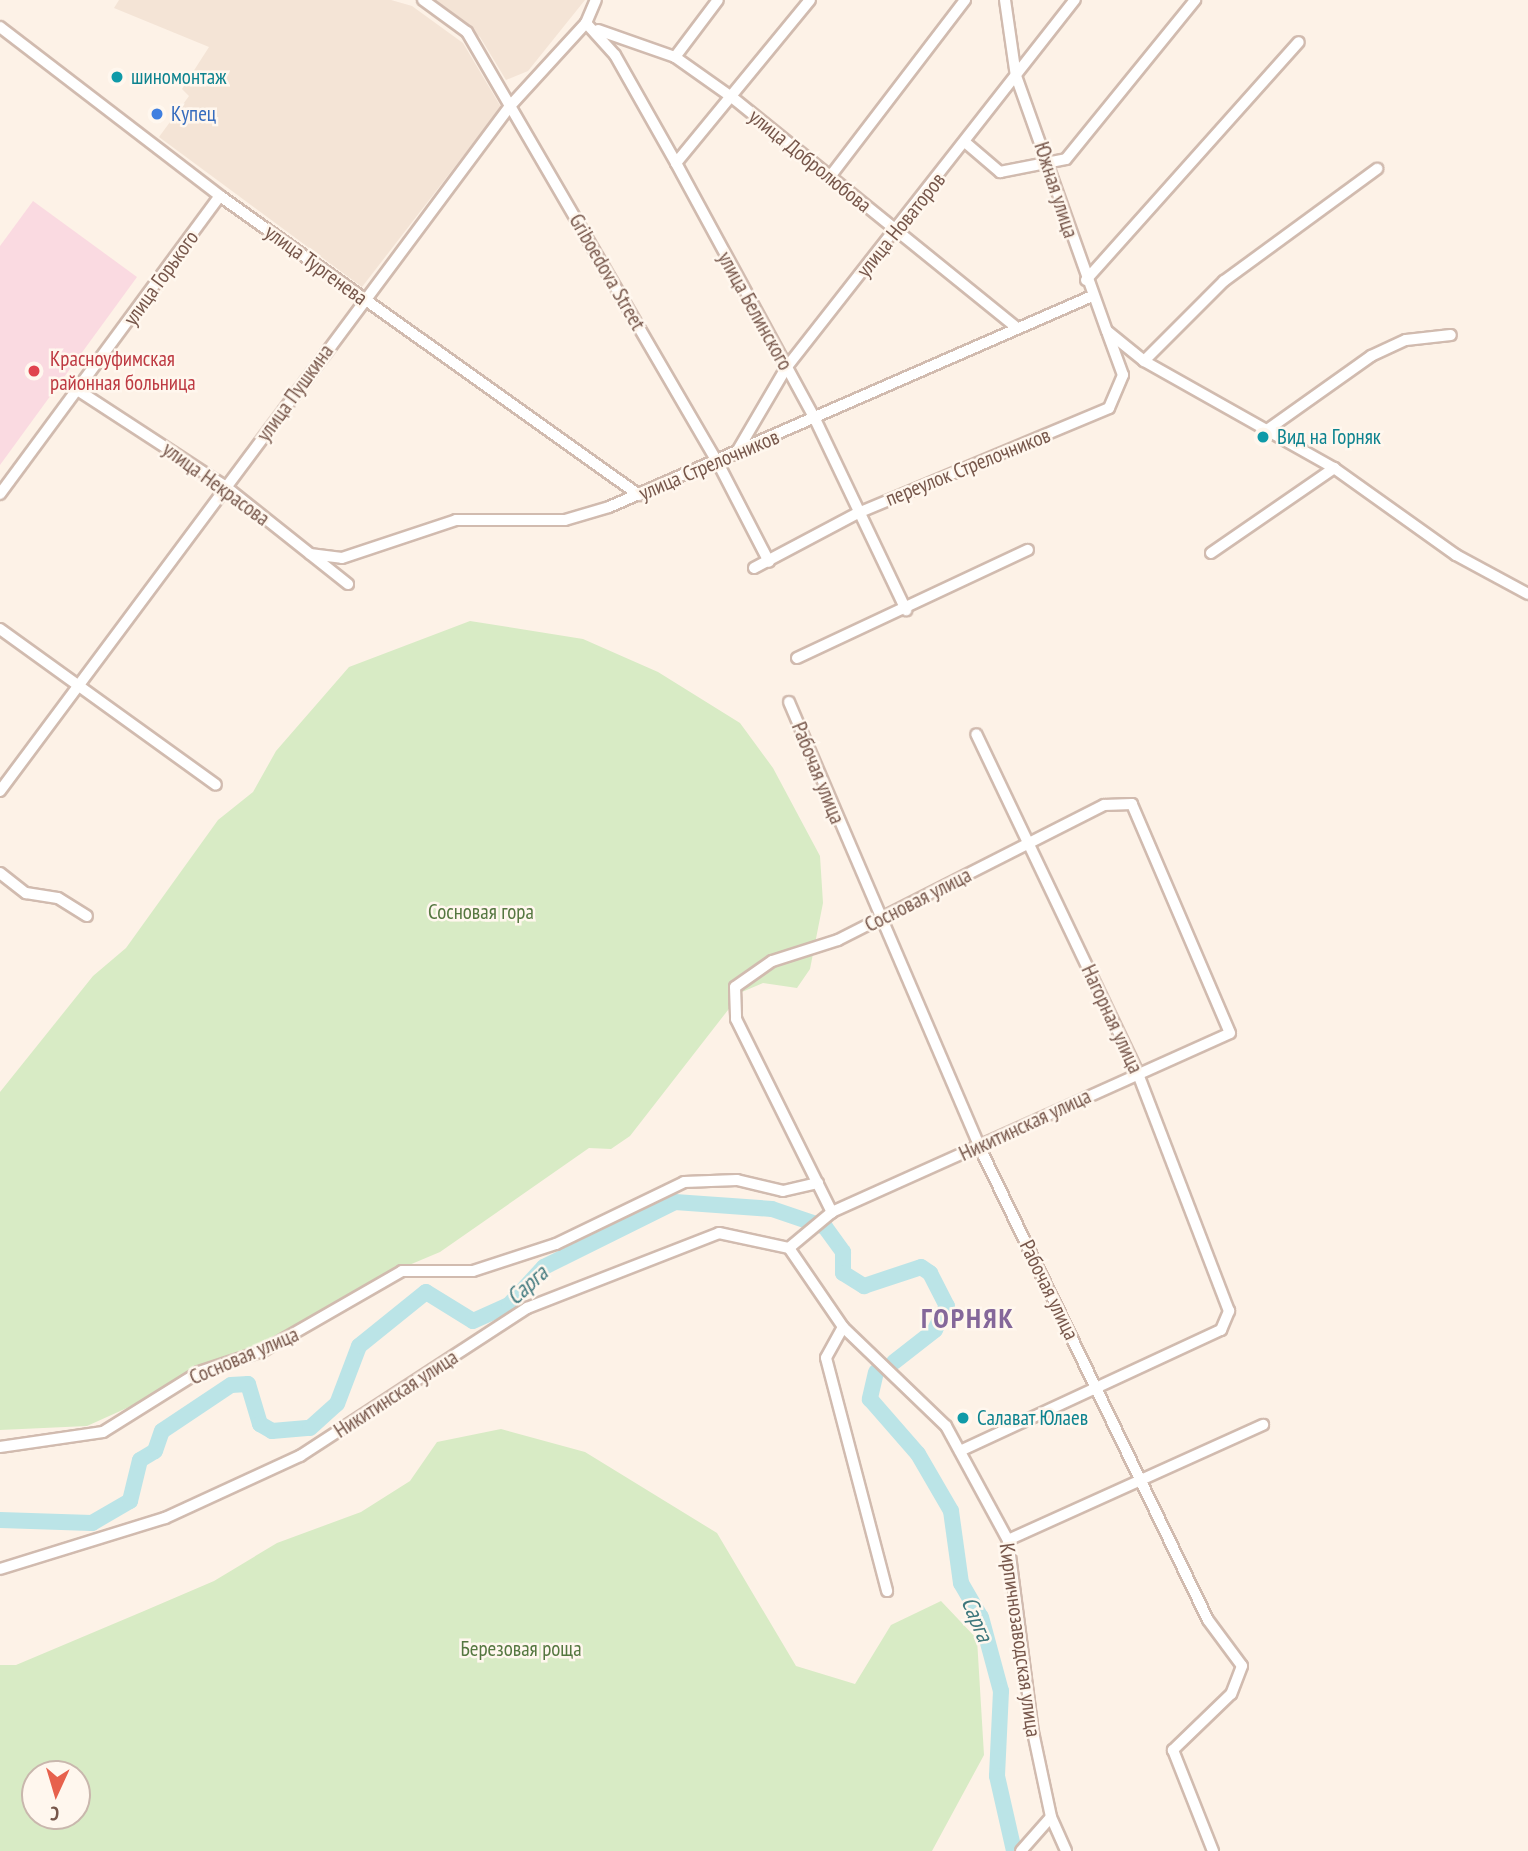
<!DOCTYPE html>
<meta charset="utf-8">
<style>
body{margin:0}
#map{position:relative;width:1528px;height:1851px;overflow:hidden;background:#fdf2e7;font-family:"PT Sans Narrow",sans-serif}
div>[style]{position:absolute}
.residential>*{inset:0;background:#f4e4d6}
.medical>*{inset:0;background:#fadae1}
.green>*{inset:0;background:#d8ebc5}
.river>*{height:16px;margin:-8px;padding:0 8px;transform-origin:8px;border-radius:8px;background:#bbe4e7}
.roads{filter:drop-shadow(2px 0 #d1bbaf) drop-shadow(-2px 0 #d1bbaf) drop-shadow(0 2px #d1bbaf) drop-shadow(0 -2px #d1bbaf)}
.minor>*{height:10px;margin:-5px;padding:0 5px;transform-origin:5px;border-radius:5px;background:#fff}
.dots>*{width:19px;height:19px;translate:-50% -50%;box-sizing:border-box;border:4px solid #fff7ee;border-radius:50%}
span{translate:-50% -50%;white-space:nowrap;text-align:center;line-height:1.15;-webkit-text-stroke:5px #fff7ee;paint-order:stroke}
.culture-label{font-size:21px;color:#0d838f}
.left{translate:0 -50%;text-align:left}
.shop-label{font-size:21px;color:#366cbe}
.street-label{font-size:21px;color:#77574b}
.health-label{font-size:21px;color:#be3a42}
.park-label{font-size:21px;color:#557740}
.water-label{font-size:23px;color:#3e777c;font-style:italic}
.district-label{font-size:28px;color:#84679a;font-weight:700;letter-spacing:2px}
.north{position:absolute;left:21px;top:1760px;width:70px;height:70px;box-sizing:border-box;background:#fff7ee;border:2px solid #c9b7ad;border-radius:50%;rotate:184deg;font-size:19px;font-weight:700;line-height:28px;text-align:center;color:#77574b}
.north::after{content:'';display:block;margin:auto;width:24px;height:32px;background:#e7614c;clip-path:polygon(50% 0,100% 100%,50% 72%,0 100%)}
</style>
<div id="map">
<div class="residential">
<div style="clip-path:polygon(119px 0,391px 0,412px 6px,463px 43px,501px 107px,362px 287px,159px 137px,189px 96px,182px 89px,209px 47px,114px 8px)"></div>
<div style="clip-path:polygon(433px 0,585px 0,528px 71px,506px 80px,480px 37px)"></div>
</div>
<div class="medical">
<div style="clip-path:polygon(33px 201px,137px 277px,0 465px,0 246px)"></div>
</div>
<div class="green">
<div style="clip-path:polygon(470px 621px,583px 639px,658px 672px,740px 723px,773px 768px,820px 856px,823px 903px,810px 969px,797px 988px,763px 983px,742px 992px,630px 1136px,611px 1149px,589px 1148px,440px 1252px,383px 1276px,262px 1347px,87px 1426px,0 1430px,0 1092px,93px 976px,126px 948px,218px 820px,253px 792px,276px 751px,349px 667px)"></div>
<div style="clip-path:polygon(evenodd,501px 1429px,585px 1452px,717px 1533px,796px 1666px,855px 1684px,891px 1625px,941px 1601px,977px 1639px,984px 1755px,932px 1851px,0 1851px,0 1665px,16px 1665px,144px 1611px,214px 1581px,277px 1543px,361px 1512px,410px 1481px,437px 1442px,501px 1429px,35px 1774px,77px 1774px,77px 1816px,35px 1816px,35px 1774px)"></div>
</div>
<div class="river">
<div style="left:876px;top:1372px;width:28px;rotate:103deg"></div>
<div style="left:870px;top:1399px;width:73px;rotate:48.9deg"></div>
<div style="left:918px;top:1454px;width:66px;rotate:59.9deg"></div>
<div style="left:951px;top:1511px;width:73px;rotate:82.1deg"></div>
<div style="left:961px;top:1583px;width:39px;rotate:60deg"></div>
<div style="left:981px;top:1617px;width:77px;rotate:74.9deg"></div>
<div style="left:1001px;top:1691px;width:85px;rotate:92.7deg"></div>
<div style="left:997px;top:1776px;width:77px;rotate:77.2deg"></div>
<div style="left:0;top:1520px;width:92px;rotate:1.9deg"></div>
<div style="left:92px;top:1523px;width:44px;rotate:-30.1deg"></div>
<div style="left:130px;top:1501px;width:42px;rotate:-76.3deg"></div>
<div style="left:140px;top:1460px;width:17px;rotate:-31deg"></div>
<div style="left:155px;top:1451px;width:21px;rotate:-71deg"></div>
<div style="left:162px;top:1431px;width:83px;rotate:-33.7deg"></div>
<div style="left:231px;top:1385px;width:17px;rotate:-3deg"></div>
<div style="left:248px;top:1384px;width:42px;rotate:73.3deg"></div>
<div style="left:260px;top:1424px;width:14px;rotate:30deg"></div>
<div style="left:272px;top:1431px;width:38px;rotate:-5deg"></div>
<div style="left:310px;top:1428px;width:36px;rotate:-42deg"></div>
<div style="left:337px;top:1404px;width:62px;rotate:-69.2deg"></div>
<div style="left:359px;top:1346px;width:86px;rotate:-38.9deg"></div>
<div style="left:426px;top:1292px;width:55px;rotate:31.7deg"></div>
<div style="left:473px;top:1321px;width:39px;rotate:-24deg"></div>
<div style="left:509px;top:1305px;width:52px;rotate:-47.4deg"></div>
<div style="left:544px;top:1267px;width:146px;rotate:-26.4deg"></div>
<div style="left:675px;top:1202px;width:97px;rotate:4.1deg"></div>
<div style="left:772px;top:1209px;width:56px;rotate:18.8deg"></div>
<div style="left:825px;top:1227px;width:31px;rotate:54deg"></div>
<div style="left:843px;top:1252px;width:21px;rotate:90deg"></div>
<div style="left:843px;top:1273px;width:25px;rotate:32deg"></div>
<div style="left:864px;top:1286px;width:60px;rotate:-18.4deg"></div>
<div style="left:921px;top:1267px;width:11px;rotate:34deg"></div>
<div style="left:930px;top:1273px;width:37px;rotate:63deg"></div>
<div style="left:947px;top:1306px;width:27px;rotate:117deg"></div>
<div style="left:935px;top:1330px;width:52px;rotate:142deg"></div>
</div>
<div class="roads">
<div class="minor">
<div style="left:423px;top:0;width:54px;rotate:36deg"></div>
<div style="left:467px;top:32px;width:499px;rotate:59.8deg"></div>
<div style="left:718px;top:463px;width:111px;rotate:62.7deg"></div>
<div style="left:1005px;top:0;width:77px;rotate:81.8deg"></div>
<div style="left:1016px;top:76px;width:271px;rotate:70.4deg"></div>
<div style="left:1107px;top:331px;width:48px;rotate:39deg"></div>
<div style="left:1144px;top:361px;width:218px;rotate:29.4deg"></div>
<div style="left:1334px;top:468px;width:150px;rotate:35.5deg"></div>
<div style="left:1456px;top:555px;width:82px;rotate:28.4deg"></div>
<div style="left:586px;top:23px;width:43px;rotate:47.8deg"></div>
<div style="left:615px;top:55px;width:124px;rotate:60.5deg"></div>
<div style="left:676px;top:163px;width:291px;rotate:61.5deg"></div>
<div style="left:815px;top:419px;width:212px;rotate:64.5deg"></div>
<div style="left:0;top:27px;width:277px;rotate:37.5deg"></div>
<div style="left:220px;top:196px;width:515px;rotate:35.51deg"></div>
<div style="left:598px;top:30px;width:82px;rotate:19.3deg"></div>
<div style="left:675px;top:57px;width:71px;rotate:35.3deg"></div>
<div style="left:733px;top:98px;width:365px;rotate:39deg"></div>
<div style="left:675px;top:57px;width:71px;rotate:-53deg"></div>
<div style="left:966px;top:143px;width:45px;rotate:40.5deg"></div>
<div style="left:1000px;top:172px;width:67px;rotate:-11.1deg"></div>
<div style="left:1066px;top:159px;width:205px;rotate:-50.9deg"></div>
<div style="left:676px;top:163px;width:211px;rotate:-50.6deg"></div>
<div style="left:829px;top:178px;width:224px;rotate:-52.6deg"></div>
<div style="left:1086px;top:280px;width:319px;rotate:-48.2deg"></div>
<div style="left:1144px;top:361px;width:113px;rotate:-45deg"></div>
<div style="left:1224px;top:281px;width:190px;rotate:-36.2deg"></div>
<div style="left:79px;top:391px;width:176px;rotate:33.1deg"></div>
<div style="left:226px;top:487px;width:156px;rotate:38.5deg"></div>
<div style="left:1267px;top:430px;width:128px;rotate:-35.4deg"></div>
<div style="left:1371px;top:356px;width:38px;rotate:-25deg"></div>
<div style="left:1406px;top:340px;width:45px;rotate:-6.3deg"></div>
<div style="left:735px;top:455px;width:101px;rotate:-59.6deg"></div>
<div style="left:786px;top:368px;width:468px;rotate:-51.9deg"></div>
<div style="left:0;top:494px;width:370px;rotate:-53.6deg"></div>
<div style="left:1211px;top:553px;width:150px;rotate:-34.6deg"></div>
<div style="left:310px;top:554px;width:32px;rotate:7deg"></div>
<div style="left:342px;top:558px;width:120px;rotate:-18.4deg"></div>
<div style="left:456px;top:520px;width:109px"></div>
<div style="left:565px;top:520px;width:46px;rotate:-16.5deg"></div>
<div style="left:609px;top:507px;width:525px;rotate:-23.59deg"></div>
<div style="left:754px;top:568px;width:118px;rotate:-27.9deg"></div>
<div style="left:858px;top:513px;width:272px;rotate:-22.7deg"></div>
<div style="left:1109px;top:408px;width:36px;rotate:-67deg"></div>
<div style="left:1123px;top:375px;width:44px;rotate:-110.1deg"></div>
<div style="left:0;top:629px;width:266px;rotate:35.8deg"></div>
<div style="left:797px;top:658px;width:255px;rotate:-25.1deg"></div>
<div style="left:789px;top:702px;width:485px;rotate:66.8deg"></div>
<div style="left:980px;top:1148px;width:524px;rotate:64.22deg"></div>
<div style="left:1208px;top:1620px;width:57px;rotate:53.5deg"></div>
<div style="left:1242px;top:1666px;width:30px;rotate:111deg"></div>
<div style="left:1231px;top:1694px;width:81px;rotate:136deg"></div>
<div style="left:1173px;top:1750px;width:109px;rotate:68.4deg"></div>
<div style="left:0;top:791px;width:854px;rotate:-53.33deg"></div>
<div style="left:510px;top:106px;width:113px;rotate:-47.5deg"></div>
<div style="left:586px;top:23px;width:25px;rotate:-67deg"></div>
<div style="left:0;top:873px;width:33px;rotate:38deg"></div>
<div style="left:26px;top:893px;width:32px;rotate:9deg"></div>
<div style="left:58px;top:898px;width:34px;rotate:32deg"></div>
<div style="left:789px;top:1248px;width:56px;rotate:-39.9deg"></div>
<div style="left:832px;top:1212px;width:436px;rotate:-24.2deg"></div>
<div style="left:1230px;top:1033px;width:249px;rotate:-113.2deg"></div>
<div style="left:1132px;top:804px;width:28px;rotate:178deg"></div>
<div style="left:1104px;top:805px;width:298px;rotate:153.1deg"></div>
<div style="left:838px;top:940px;width:69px;rotate:162.3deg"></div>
<div style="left:772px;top:961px;width:45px;rotate:144.9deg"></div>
<div style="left:735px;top:987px;width:32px;rotate:88deg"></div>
<div style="left:736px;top:1019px;width:216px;rotate:63.6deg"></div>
<div style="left:789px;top:1248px;width:96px;rotate:55.6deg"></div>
<div style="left:843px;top:1327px;width:143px;rotate:43.9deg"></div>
<div style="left:946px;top:1426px;width:130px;rotate:61.5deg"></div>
<div style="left:1008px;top:1540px;width:194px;rotate:82.6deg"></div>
<div style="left:1033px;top:1732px;width:87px;rotate:78deg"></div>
<div style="left:1051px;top:1817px;width:37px;rotate:66deg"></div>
<div style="left:843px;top:1327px;width:35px;rotate:119deg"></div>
<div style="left:826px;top:1358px;width:241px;rotate:75.3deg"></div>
<div style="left:0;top:1447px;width:104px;rotate:-8.3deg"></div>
<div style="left:103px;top:1432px;width:113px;rotate:-32deg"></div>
<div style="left:199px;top:1372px;width:67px;rotate:-18.2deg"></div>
<div style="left:263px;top:1351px;width:160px;rotate:-29.9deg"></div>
<div style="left:402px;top:1271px;width:71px"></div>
<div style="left:473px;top:1271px;width:87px;rotate:-18deg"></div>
<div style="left:556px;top:1244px;width:142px;rotate:-25.8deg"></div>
<div style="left:684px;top:1182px;width:53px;rotate:-2.2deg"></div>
<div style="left:737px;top:1180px;width:47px;rotate:13.4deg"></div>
<div style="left:783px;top:1191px;width:36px;rotate:-13deg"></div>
<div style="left:960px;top:1451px;width:288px;rotate:-24.9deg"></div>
<div style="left:1221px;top:1330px;width:21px;rotate:-67deg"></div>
<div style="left:1229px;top:1311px;width:257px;rotate:-111deg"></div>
<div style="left:1137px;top:1071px;width:373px;rotate:-115.5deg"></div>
<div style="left:1008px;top:1540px;width:280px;rotate:-24.3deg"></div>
<div style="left:0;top:1569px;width:173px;rotate:-17.2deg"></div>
<div style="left:165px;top:1518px;width:149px;rotate:-24.7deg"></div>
<div style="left:300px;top:1456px;width:271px;rotate:-33.1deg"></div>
<div style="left:527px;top:1308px;width:206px;rotate:-21.3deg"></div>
<div style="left:719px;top:1233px;width:72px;rotate:12.1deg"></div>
<div style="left:1021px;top:1851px;width:45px;rotate:-48.6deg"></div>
</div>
</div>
<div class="dots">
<div style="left:117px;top:77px;background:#0f9aa8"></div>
<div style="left:157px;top:114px;background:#3f7fe0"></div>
<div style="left:34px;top:371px;background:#e0444e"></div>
<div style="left:1263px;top:437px;background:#0f9aa8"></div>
<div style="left:963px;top:1418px;background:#0f9aa8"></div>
</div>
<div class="culture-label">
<span class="left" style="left:131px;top:77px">шиномонтаж</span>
<span class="left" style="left:1277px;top:437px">Вид на Горняк</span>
<span class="left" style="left:977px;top:1418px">Салават Юлаев</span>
</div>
<div class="shop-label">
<span class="left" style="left:171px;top:114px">Купец</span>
</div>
<div class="street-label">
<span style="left:810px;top:161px;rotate:39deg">улица Добролюбова</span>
<span style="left:1056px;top:190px;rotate:72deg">Южная улица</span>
<span style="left:901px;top:225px;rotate:-51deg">улица Новаторов</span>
<span style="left:316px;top:265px;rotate:36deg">улица Тургенева</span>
<span style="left:607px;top:272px;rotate:60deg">Griboedova Street</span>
<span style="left:161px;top:278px;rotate:-54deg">улица Горького</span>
<span style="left:755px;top:311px;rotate:61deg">улица Белинского</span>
<span style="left:295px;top:393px;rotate:-54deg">улица Пушкина</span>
<span style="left:709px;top:465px;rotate:-23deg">улица Стрелочников</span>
<span style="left:968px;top:467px;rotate:-22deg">переулок Стрелочников</span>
<span style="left:216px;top:484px;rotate:36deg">улица Некрасова</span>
<span style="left:818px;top:773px;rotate:68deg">Рабочая улица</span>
<span style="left:918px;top:900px;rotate:-27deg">Сосновая улица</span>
<span style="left:1112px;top:1019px;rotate:65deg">Нагорная улица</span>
<span style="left:1025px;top:1125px;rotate:-25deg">Никитинская улица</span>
<span style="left:1049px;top:1290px;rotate:64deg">Рабочая улица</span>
<span style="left:244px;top:1356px;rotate:-23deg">Сосновая улица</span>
<span style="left:396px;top:1394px;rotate:-33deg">Никитинская улица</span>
<span style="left:1020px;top:1640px;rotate:82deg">Кирпичнозаводская улица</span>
</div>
<div class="health-label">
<span class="left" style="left:50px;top:371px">Красноуфимская<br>районная больница</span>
</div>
<div class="park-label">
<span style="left:481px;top:912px">Сосновая гора</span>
<span style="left:521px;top:1649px">Березовая роща</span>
</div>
<div class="water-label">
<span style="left:527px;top:1285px;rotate:-42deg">Сарга</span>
<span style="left:977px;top:1619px;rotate:67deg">Сарга</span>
</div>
<div class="district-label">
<span style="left:968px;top:1318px">ГОРНЯК</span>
</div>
<div class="north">С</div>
</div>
